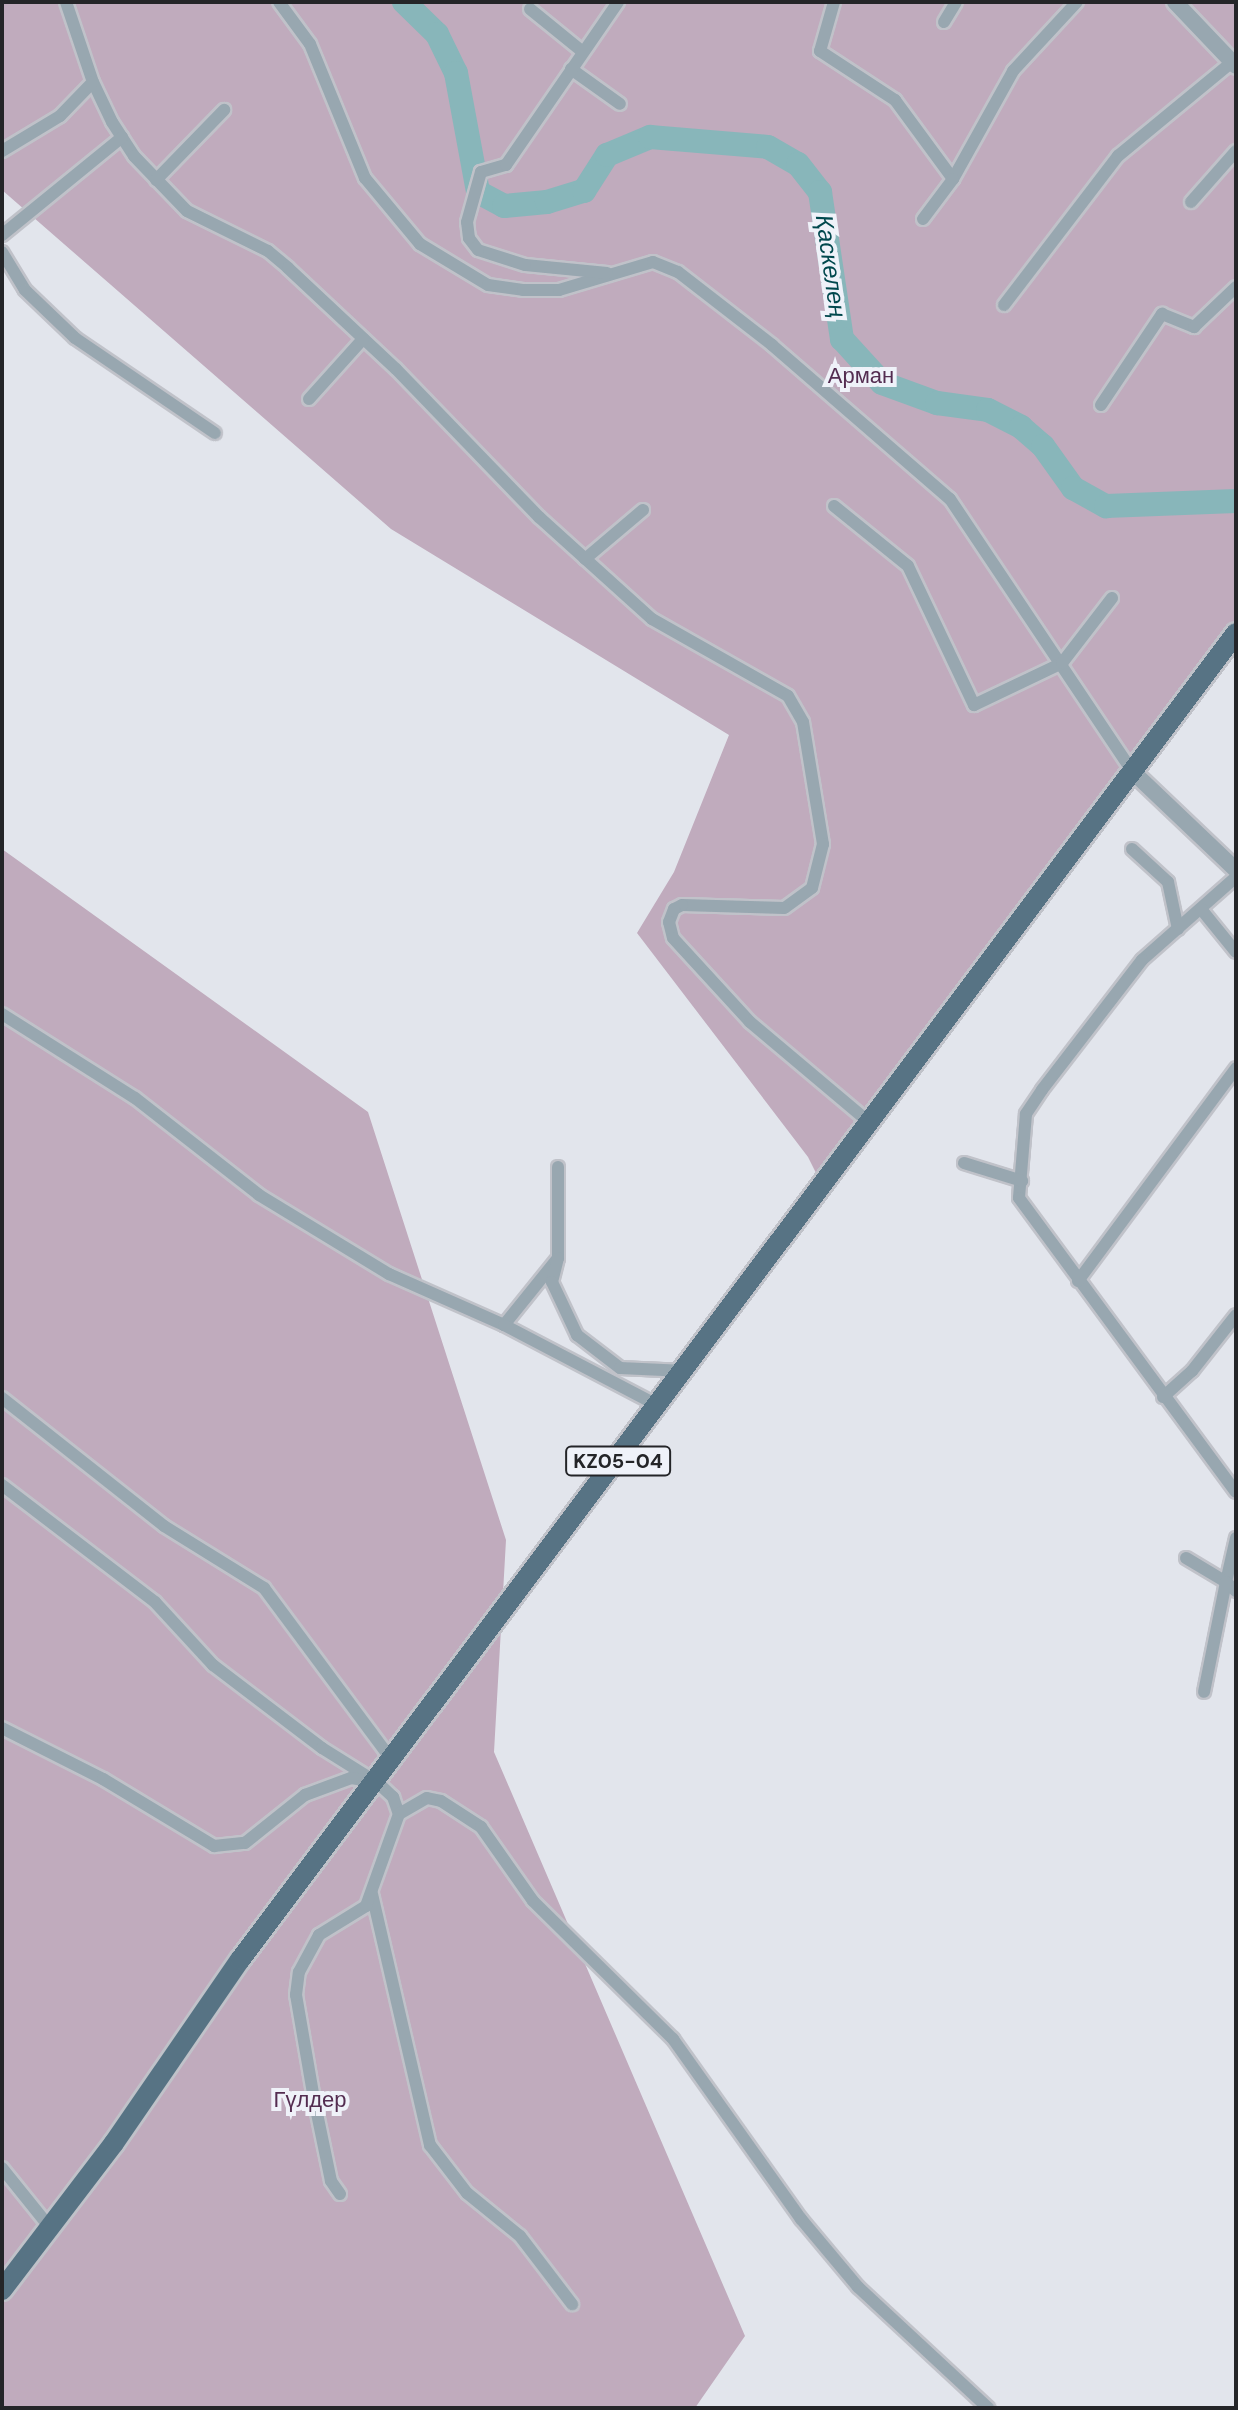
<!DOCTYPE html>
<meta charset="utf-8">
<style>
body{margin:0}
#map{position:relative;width:1238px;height:2410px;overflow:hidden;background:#e2e5ec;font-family:"DM Sans",sans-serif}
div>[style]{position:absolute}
.green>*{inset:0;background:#c0abbd}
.river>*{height:24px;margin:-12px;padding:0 12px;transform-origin:12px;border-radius:12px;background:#88b6ba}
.roads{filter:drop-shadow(2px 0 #c0c2c9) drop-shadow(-2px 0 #c0c2c9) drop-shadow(0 2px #c0c2c9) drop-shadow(0 -2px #c0c2c9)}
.minor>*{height:12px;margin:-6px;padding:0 6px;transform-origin:6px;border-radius:6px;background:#98a7b0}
.tertiary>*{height:16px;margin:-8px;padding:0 8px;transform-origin:8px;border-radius:8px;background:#98a7b0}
.primary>*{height:20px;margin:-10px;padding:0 10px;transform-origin:10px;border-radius:10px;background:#577384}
span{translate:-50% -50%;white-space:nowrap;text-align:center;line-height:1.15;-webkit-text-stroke:8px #eff2f9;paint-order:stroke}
.shield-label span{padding:2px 6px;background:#eff2f9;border:2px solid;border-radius:6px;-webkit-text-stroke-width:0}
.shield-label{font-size:20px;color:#242528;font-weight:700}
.park-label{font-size:22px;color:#542d51}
.water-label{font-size:24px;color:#00484d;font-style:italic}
.frame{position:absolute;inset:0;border:4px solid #242528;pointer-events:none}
</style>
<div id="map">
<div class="green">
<div style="clip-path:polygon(2px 2px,1236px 2px,1236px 633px,823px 1187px,808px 1157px,637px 933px,674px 872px,729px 735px,391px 529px,2px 190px)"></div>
<div style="clip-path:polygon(2px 849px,368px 1112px,506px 1540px,494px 1752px,745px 2336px,695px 2408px,2px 2408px)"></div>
</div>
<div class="river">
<div style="left:404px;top:2px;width:46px;rotate:44.1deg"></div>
<div style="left:437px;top:34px;width:43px;rotate:64deg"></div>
<div style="left:456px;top:73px;width:121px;rotate:79.5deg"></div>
<div style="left:478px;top:192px;width:30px;rotate:28deg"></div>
<div style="left:504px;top:206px;width:43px;rotate:-5.3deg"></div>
<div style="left:547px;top:202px;width:39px;rotate:-17deg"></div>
<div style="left:584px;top:191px;width:43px;rotate:-57.4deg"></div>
<div style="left:607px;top:155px;width:47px;rotate:-22.7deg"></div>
<div style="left:650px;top:137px;width:118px;rotate:4.8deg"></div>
<div style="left:768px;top:147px;width:34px;rotate:30deg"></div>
<div style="left:798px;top:164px;width:36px;rotate:52deg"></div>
<div style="left:820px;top:192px;width:149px;rotate:81.5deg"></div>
<div style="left:842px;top:339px;width:59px;rotate:47.7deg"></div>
<div style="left:882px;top:383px;width:59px;rotate:20deg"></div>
<div style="left:937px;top:403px;width:51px;rotate:7.8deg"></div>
<div style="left:988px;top:410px;width:37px;rotate:27deg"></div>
<div style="left:1021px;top:427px;width:29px;rotate:41deg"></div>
<div style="left:1043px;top:446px;width:52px;rotate:54.5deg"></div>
<div style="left:1073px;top:488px;width:38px;rotate:29deg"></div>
<div style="left:1106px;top:506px;width:130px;rotate:-2.2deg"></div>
</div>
<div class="roads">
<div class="minor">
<div style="left:66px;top:2px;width:84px;rotate:71.4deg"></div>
<div style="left:93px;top:82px;width:44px;rotate:64.6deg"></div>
<div style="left:112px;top:122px;width:40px;rotate:57.1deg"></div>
<div style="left:134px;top:156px;width:76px;rotate:46.1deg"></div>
<div style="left:187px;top:211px;width:90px;rotate:26.3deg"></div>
<div style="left:268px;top:251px;width:26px;rotate:40deg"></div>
<div style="left:288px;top:268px;width:148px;rotate:43.1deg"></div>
<div style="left:396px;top:369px;width:206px;rotate:46deg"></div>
<div style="left:539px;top:517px;width:152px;rotate:42.1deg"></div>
<div style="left:652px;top:619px;width:156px;rotate:29.5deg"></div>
<div style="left:788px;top:696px;width:30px;rotate:60deg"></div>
<div style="left:803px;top:722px;width:124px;rotate:80.7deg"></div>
<div style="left:823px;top:844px;width:45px;rotate:104deg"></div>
<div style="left:812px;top:888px;width:34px;rotate:144deg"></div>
<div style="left:784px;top:908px;width:102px;rotate:-178.3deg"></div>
<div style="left:682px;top:905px;width:9px;rotate:153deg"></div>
<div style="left:674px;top:909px;width:14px;rotate:111deg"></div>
<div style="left:669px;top:922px;width:16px;rotate:76deg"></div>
<div style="left:673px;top:938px;width:114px;rotate:47.5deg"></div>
<div style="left:750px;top:1022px;width:158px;rotate:40.1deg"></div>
<div style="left:279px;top:2px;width:52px;rotate:53.6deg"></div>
<div style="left:310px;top:44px;width:145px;rotate:67.7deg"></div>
<div style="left:365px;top:178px;width:86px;rotate:50.2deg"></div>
<div style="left:420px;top:244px;width:79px;rotate:31.1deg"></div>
<div style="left:488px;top:285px;width:35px;rotate:8deg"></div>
<div style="left:523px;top:290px;width:36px"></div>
<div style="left:559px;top:290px;width:98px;rotate:-16.6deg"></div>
<div style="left:653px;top:262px;width:27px;rotate:22deg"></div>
<div style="left:678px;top:272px;width:119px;rotate:37.8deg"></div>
<div style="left:772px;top:345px;width:235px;rotate:40.9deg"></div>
<div style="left:950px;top:499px;width:327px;rotate:56.2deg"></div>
<div style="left:834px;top:2px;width:51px;rotate:105.9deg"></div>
<div style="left:820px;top:51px;width:90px;rotate:33.2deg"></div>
<div style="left:895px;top:100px;width:98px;rotate:53.7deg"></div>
<div style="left:953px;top:179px;width:124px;rotate:-60.9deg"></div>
<div style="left:1013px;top:71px;width:94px;rotate:-47.2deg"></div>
<div style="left:530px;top:9px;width:68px;rotate:39.1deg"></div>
<div style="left:944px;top:22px;width:23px;rotate:-59deg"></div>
<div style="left:571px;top:69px;width:60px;rotate:35.5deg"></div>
<div style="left:2px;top:151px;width:68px;rotate:-31.1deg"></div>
<div style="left:60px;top:116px;width:47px;rotate:-45.9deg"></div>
<div style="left:156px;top:180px;width:98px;rotate:-45.8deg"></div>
<div style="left:1191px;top:202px;width:68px;rotate:-48.6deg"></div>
<div style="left:923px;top:219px;width:50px;rotate:-53.1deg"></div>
<div style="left:2px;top:235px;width:155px;rotate:-39.2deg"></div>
<div style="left:2px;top:252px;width:44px;rotate:58.8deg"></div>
<div style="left:25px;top:290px;width:69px;rotate:43.8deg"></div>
<div style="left:75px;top:338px;width:169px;rotate:34.2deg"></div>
<div style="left:607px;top:273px;width:82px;rotate:-174.4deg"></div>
<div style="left:525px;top:265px;width:49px;rotate:-162.3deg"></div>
<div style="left:478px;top:250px;width:15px;rotate:-127deg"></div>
<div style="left:469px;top:238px;width:16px;rotate:-97deg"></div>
<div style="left:467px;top:222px;width:52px;rotate:-74.4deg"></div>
<div style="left:481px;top:172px;width:26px;rotate:-16deg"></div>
<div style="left:506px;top:165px;width:198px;rotate:-55.5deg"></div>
<div style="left:1004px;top:305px;width:188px;rotate:-52.6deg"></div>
<div style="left:1118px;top:156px;width:148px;rotate:-39.5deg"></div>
<div style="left:309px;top:399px;width:81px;rotate:-48deg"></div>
<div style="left:1101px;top:405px;width:110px;rotate:-56.2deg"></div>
<div style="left:1162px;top:314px;width:35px;rotate:22deg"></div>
<div style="left:1194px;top:327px;width:58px;rotate:-43.6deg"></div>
<div style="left:834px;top:506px;width:95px;rotate:39deg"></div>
<div style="left:908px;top:566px;width:154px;rotate:64.6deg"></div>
<div style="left:974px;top:705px;width:98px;rotate:-25.5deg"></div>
<div style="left:1062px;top:663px;width:82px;rotate:-52.4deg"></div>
<div style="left:585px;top:559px;width:76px;rotate:-40.2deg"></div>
<div style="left:1132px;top:849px;width:49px;rotate:42.5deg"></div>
<div style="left:1168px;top:882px;width:48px;rotate:78deg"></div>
<div style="left:1236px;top:877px;width:125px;rotate:138.6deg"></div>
<div style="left:1142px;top:960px;width:164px;rotate:127.6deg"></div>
<div style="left:1042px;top:1090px;width:29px;rotate:124deg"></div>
<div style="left:1026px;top:1114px;width:84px;rotate:94.8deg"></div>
<div style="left:1019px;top:1198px;width:365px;rotate:53.6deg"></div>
<div style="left:1201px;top:909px;width:55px;rotate:50.9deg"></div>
<div style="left:2px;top:1014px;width:157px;rotate:32.3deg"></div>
<div style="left:135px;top:1098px;width:157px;rotate:38deg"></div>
<div style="left:259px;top:1195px;width:152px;rotate:31.3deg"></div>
<div style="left:389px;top:1274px;width:126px;rotate:23.9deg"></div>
<div style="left:504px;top:1325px;width:86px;rotate:-51.1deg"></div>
<div style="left:964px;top:1163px;width:61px;rotate:17.2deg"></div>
<div style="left:558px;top:1167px;width:91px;rotate:90deg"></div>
<div style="left:558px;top:1258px;width:25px;rotate:104deg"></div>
<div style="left:552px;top:1282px;width:59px;rotate:64.7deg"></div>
<div style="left:577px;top:1335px;width:54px;rotate:37.5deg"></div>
<div style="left:620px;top:1368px;width:65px;rotate:2.6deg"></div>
<div style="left:1078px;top:1281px;width:265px;rotate:-53.4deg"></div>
<div style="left:504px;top:1325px;width:175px;rotate:27.6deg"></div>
<div style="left:1163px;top:1397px;width:39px;rotate:-42deg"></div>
<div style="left:1192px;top:1371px;width:71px;rotate:-51.8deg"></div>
<div style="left:2px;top:1398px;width:206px;rotate:38.3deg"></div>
<div style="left:164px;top:1526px;width:118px;rotate:31.8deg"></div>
<div style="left:264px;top:1588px;width:217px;rotate:53.4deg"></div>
<div style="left:2px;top:1485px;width:193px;rotate:37.4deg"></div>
<div style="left:155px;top:1602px;width:86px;rotate:47.4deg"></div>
<div style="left:213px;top:1665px;width:137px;rotate:37.3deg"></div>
<div style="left:322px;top:1748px;width:66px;rotate:32deg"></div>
<div style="left:378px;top:1783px;width:21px;rotate:43deg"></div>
<div style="left:393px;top:1797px;width:18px;rotate:71deg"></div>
<div style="left:1236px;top:1538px;width:45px;rotate:102.8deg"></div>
<div style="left:1226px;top:1582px;width:13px;rotate:42deg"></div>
<div style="left:1186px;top:1558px;width:47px;rotate:31deg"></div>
<div style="left:1226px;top:1582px;width:112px;rotate:101.3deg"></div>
<div style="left:2px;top:1728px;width:113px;rotate:26.8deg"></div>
<div style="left:103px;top:1779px;width:130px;rotate:31.1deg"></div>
<div style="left:214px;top:1846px;width:31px;rotate:-6deg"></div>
<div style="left:245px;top:1843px;width:77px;rotate:-38.7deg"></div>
<div style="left:305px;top:1795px;width:49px;rotate:-20.3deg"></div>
<div style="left:351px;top:1778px;width:20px;rotate:9deg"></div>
<div style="left:372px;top:1894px;width:258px;rotate:77deg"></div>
<div style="left:430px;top:2145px;width:61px;rotate:52.4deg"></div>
<div style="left:467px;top:2193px;width:68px;rotate:39.1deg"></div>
<div style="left:520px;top:2236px;width:86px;rotate:52.6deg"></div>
<div style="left:2px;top:2168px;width:78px;rotate:51.2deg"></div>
<div style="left:340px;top:2194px;width:16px;rotate:-125deg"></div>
<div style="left:331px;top:2181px;width:84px;rotate:-101.7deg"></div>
<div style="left:314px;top:2099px;width:106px;rotate:-99.8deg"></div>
<div style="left:296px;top:1995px;width:23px;rotate:-83deg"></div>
<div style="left:299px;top:1972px;width:42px;rotate:-61.6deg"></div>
<div style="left:319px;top:1935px;width:55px;rotate:-31.7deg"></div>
<div style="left:366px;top:1906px;width:98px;rotate:-70.3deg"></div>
<div style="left:399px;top:1814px;width:32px;rotate:-30deg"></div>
<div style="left:427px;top:1798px;width:14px;rotate:12deg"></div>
<div style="left:441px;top:1801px;width:48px;rotate:33deg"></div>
<div style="left:481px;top:1827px;width:90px;rotate:54.9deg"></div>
<div style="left:533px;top:1901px;width:197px;rotate:44.6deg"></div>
<div style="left:673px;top:2039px;width:221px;rotate:54.6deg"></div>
<div style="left:801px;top:2219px;width:89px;rotate:50deg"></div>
<div style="left:858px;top:2287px;width:178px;rotate:42.9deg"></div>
</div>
<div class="tertiary">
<div style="left:1175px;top:2px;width:88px;rotate:46.4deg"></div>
<div style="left:1132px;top:771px;width:144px;rotate:43.6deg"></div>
</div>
<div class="primary">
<div style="left:2px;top:2290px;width:185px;rotate:-52.7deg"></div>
<div style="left:114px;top:2143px;width:222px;rotate:-55.5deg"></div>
<div style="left:240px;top:1960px;width:1659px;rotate:-53.11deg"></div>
</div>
</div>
<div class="shield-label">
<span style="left:618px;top:1461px">KZ05-04</span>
</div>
<div class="park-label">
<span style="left:861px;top:376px">Арман</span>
<span style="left:310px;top:2100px">Гүлдер</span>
</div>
<div class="water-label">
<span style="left:831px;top:266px;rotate:82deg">Қаскелең</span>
</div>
<div class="frame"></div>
</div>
